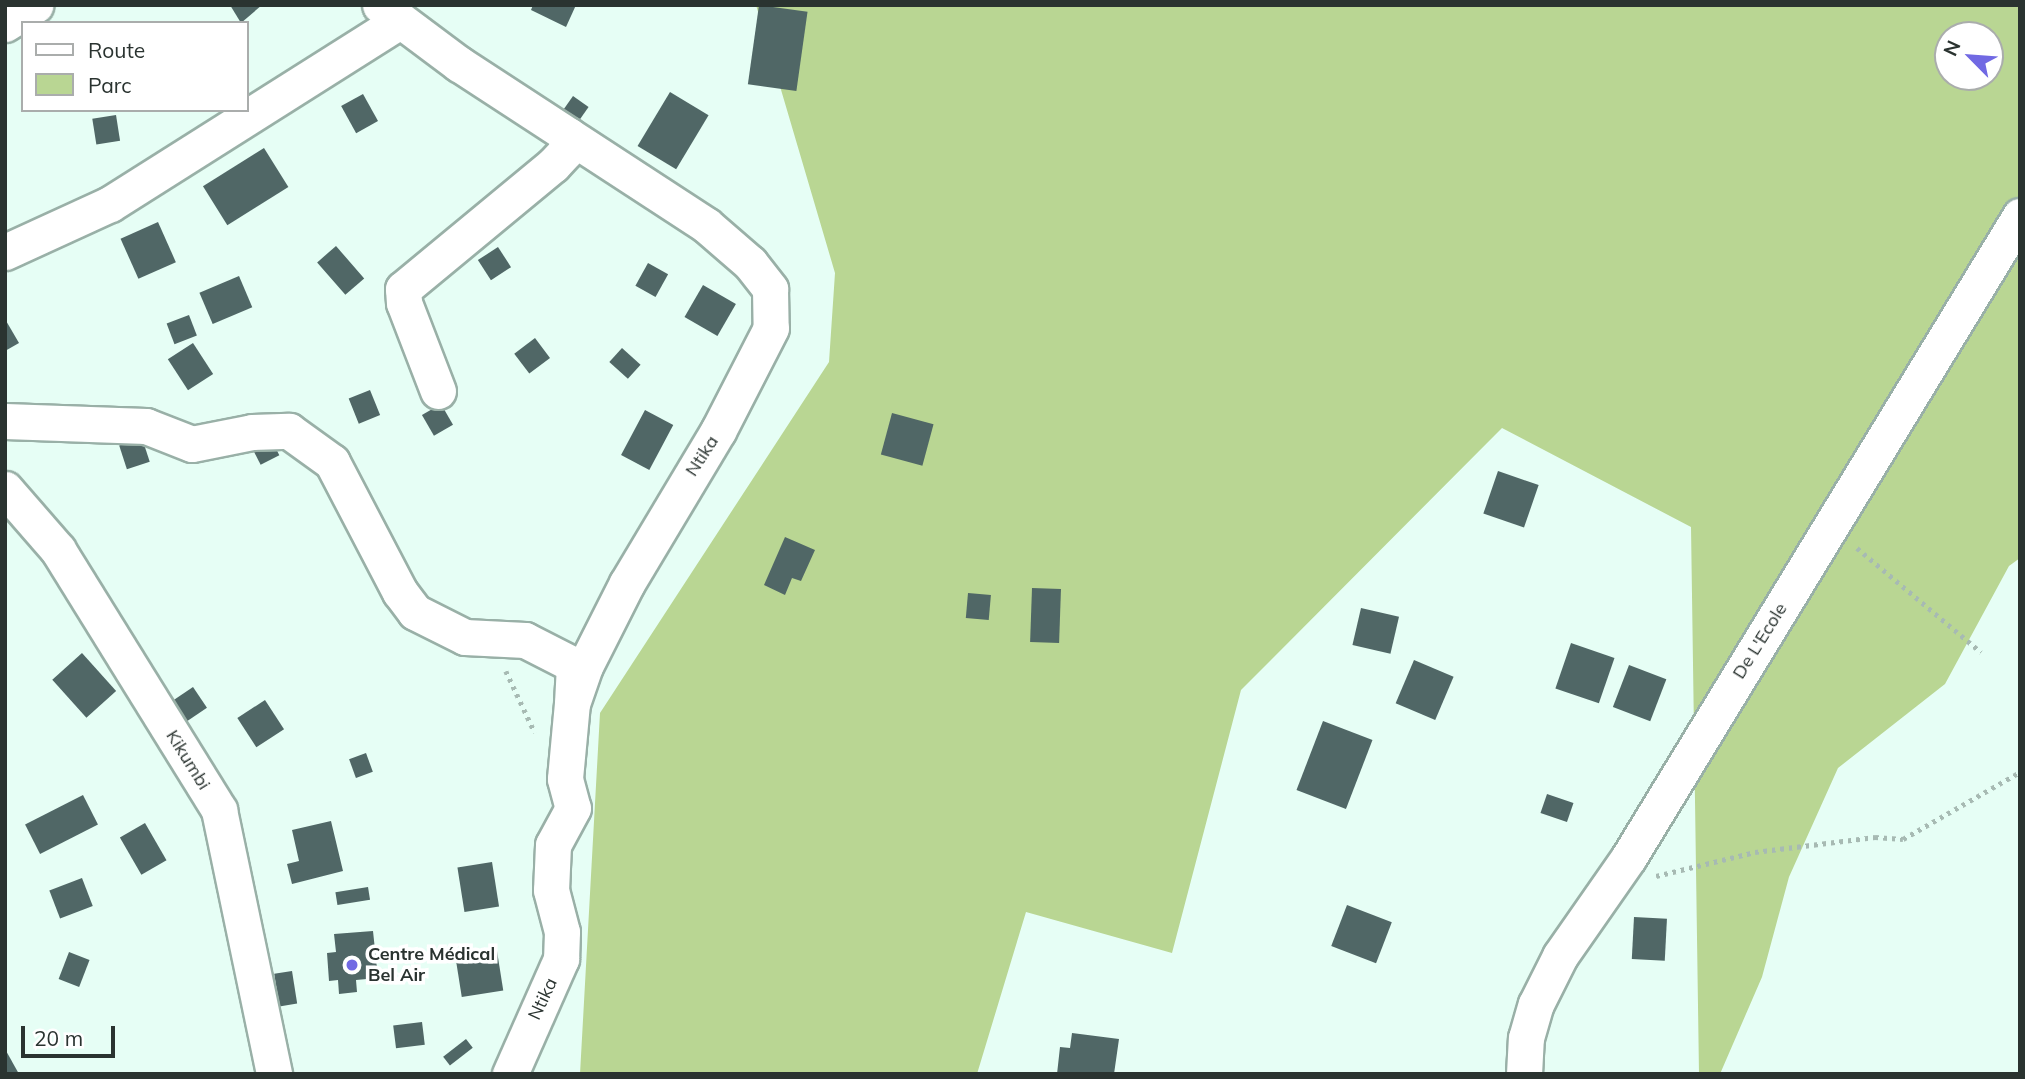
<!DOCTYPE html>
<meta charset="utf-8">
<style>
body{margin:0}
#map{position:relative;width:2025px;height:1079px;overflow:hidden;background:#e6fef5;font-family:Mulish,sans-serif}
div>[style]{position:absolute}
.green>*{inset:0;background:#b9d693}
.building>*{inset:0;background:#506766;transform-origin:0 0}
.path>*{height:4.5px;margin-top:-2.25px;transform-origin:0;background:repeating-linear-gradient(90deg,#a7bab3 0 3.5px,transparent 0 8.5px)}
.roads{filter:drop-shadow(2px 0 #99b0a7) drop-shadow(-2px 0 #99b0a7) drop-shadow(0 2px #99b0a7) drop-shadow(0 -2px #99b0a7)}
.street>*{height:35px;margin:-17.5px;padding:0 17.5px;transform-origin:17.5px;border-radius:17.5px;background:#fff}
.dots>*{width:19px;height:19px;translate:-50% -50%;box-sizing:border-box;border:4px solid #fff;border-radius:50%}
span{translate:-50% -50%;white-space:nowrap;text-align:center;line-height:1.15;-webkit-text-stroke:7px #fff;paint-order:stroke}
.street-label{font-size:18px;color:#2a3330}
.poi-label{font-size:18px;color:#2a3330;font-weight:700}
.left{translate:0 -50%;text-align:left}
.frame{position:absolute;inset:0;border:7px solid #2a3330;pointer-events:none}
.legend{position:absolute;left:21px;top:21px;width:228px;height:91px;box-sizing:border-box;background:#fff;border:2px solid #aaadac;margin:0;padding:9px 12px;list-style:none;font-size:21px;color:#2a3330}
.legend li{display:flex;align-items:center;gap:14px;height:35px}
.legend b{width:35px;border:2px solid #aaadac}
.north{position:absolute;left:1934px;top:21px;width:70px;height:70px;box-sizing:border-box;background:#fff;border:2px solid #aaadac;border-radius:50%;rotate:295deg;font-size:19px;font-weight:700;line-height:28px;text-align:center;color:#2a3330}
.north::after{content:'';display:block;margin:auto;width:24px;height:32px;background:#7169e3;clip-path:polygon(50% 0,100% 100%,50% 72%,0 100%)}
.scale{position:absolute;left:21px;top:1026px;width:94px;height:32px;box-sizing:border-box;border:4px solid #2a3330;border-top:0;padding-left:9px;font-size:21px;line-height:24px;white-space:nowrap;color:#2a3330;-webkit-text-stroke:5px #fff;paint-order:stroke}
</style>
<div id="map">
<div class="green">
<div style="clip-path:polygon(evenodd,756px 5px,2020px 5px,2020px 558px,2009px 566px,1945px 684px,1838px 768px,1789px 877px,1762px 977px,1720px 1074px,1699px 1074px,1691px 527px,1502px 428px,1241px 690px,1172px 953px,1026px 912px,977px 1074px,580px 1074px,600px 713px,829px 362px,835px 273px,756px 5px,1948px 35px,1990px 35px,1990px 77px,1948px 77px,1948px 35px)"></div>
</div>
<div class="building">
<div style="clip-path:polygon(230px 5px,262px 5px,241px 23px)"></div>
<div style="clip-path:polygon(533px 5px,576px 5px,566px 27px,531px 10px)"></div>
<div style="left:759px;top:5px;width:49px;height:80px;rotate:8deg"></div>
<div style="left:670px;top:92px;width:45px;height:63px;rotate:31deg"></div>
<div style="left:363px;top:94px;width:31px;height:25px;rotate:61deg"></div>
<div style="left:573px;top:96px;width:19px;height:22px;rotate:35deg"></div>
<div style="left:116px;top:115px;width:26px;height:24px;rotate:81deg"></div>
<div style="left:264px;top:148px;width:46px;height:72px;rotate:58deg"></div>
<div style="left:158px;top:222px;width:44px;height:41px;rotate:66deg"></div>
<div style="left:336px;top:246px;width:43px;height:25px;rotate:49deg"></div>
<div style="left:498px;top:247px;width:24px;height:24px;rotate:57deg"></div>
<div style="left:648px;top:263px;width:23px;height:26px;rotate:29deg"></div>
<div style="left:239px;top:276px;width:34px;height:43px;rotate:67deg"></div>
<div style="left:703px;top:285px;width:38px;height:37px;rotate:30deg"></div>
<div style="left:189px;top:315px;width:22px;height:24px;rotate:69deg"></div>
<div style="clip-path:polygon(5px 319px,19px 343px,5px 351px)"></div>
<div style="left:535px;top:338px;width:25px;height:26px;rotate:53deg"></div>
<div style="left:193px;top:343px;width:37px;height:30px;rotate:57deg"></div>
<div style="left:622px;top:348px;width:25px;height:19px;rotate:42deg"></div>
<div style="left:370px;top:390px;width:27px;height:23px;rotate:68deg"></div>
<div style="left:441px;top:404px;width:24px;height:22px;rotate:60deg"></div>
<div style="left:645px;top:410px;width:32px;height:51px;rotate:28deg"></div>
<div style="left:892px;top:413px;width:43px;height:43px;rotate:15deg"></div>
<div style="left:268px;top:433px;width:25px;height:21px;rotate:63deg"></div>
<div style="left:142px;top:438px;width:25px;height:24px;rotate:72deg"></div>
<div style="left:1498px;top:471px;width:43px;height:45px;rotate:19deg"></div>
<div style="clip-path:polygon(785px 537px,815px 550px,801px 581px,792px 578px,785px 595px,764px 585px)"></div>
<div style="left:1032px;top:588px;width:29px;height:54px;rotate:2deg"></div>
<div style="left:968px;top:593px;width:23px;height:25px;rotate:5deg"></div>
<div style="left:1361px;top:608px;width:39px;height:38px;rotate:13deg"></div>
<div style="left:1571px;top:643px;width:46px;height:48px;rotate:19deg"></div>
<div style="left:82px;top:653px;width:51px;height:40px;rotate:48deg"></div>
<div style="left:1414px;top:660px;width:43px;height:47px;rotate:23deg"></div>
<div style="left:1629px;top:665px;width:40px;height:45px;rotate:21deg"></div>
<div style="left:193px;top:687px;width:25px;height:25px;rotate:56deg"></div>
<div style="left:265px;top:700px;width:35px;height:33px;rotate:57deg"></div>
<div style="left:1323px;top:721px;width:53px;height:74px;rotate:21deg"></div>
<div style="left:366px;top:753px;width:20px;height:18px;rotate:70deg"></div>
<div style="left:1547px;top:794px;width:28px;height:20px;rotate:19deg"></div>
<div style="left:83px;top:795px;width:33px;height:65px;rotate:63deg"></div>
<div style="clip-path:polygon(331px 821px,343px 871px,292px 884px,287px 864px,299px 861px,292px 830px)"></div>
<div style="left:145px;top:823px;width:43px;height:29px;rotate:60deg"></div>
<div style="left:492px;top:862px;width:45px;height:35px;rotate:81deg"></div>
<div style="left:82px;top:878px;width:30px;height:35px;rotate:69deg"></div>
<div style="left:368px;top:887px;width:13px;height:33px;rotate:81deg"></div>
<div style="left:1347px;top:905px;width:48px;height:44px;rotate:21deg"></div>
<div style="left:1634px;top:917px;width:33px;height:42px;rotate:3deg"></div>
<div style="clip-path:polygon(373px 931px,378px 978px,356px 980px,357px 992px,339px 994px,338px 980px,329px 981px,327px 953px,336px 952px,334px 934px)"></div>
<div style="left:497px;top:951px;width:40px;height:42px;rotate:81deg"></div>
<div style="left:69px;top:952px;width:22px;height:29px;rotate:21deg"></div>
<div style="left:292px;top:971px;width:33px;height:18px;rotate:81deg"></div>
<div style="left:422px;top:1022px;width:23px;height:29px;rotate:83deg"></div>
<div style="clip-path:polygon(1072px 1033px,1119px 1039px,1114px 1074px,1057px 1074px,1060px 1047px,1070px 1048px)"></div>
<div style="left:466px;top:1039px;width:11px;height:29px;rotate:52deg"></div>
<div style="clip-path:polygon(5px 1049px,19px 1074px,5px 1074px)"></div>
</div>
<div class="path">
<div style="left:1857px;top:548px;width:162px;rotate:40deg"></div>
<div style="left:506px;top:671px;width:68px;rotate:64.9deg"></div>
<div style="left:1656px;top:876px;width:102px;rotate:-13.6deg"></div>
<div style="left:1755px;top:852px;width:121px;rotate:-7.1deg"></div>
<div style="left:1875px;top:837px;width:28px;rotate:4deg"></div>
<div style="left:1903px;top:839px;width:135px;rotate:-29.8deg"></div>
</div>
<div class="roads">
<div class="street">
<div style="left:380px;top:5px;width:99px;rotate:36.8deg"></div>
<div style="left:459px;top:64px;width:295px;rotate:33.1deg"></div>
<div style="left:706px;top:225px;width:58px;rotate:40.8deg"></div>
<div style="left:750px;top:263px;width:33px;rotate:52deg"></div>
<div style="left:770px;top:289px;width:39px;rotate:89deg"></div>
<div style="left:771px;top:328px;width:116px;rotate:117.2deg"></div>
<div style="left:718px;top:431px;width:177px;rotate:120.9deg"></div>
<div style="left:627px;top:583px;width:93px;rotate:116.8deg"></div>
<div style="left:585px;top:666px;width:39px;rotate:109deg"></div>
<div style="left:572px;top:703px;width:76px;rotate:95.3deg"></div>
<div style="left:565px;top:779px;width:30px;rotate:75deg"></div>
<div style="left:573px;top:808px;width:42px;rotate:118.4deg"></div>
<div style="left:553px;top:845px;width:45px;rotate:92.5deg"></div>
<div style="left:551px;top:890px;width:43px;rotate:75.3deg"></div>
<div style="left:562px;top:932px;width:27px;rotate:92deg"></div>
<div style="left:561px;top:959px;width:126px;rotate:113.9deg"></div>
<div style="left:5px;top:24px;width:36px;rotate:-32deg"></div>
<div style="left:5px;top:252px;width:115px;rotate:-24.6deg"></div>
<div style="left:110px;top:204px;width:343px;rotate:-32.3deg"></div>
<div style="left:438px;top:391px;width:94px;rotate:-111.1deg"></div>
<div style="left:404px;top:303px;width:14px;rotate:-94deg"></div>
<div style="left:403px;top:289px;width:195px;rotate:-39.6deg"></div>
<div style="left:553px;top:165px;width:18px;rotate:-47deg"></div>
<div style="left:565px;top:152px;width:17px;rotate:-77deg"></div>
<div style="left:5px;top:421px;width:141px;rotate:2deg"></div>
<div style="left:146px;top:426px;width:49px;rotate:21.4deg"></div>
<div style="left:192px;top:444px;width:61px;rotate:-11.3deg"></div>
<div style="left:252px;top:432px;width:37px;rotate:-2deg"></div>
<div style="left:289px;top:431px;width:53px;rotate:35.8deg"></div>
<div style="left:332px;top:462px;width:147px;rotate:62.4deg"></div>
<div style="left:400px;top:592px;width:25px;rotate:53deg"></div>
<div style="left:415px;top:612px;width:56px;rotate:26.6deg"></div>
<div style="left:465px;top:637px;width:60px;rotate:2.9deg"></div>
<div style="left:525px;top:640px;width:55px;rotate:27deg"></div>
<div style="left:574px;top:665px;width:34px;rotate:93deg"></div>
<div style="left:5px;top:489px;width:81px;rotate:49deg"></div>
<div style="left:58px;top:550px;width:306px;rotate:58.2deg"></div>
<div style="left:219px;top:810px;width:270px;rotate:78.2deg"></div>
<div style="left:1524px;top:1074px;width:36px;rotate:-87deg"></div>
<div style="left:1526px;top:1038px;width:35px;rotate:-74deg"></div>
<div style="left:1536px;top:1004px;width:54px;rotate:-63.4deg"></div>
<div style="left:1560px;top:956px;width:121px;rotate:-55.1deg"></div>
<div style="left:1629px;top:857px;width:751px;rotate:-58.62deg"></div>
</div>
</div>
<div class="dots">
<div style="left:352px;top:965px;background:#7169e3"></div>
</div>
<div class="street-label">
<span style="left:702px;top:456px;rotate:-57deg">Ntika</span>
<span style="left:1760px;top:641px;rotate:-58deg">De L'Ecole</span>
<span style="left:188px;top:760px;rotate:58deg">Kikumbi</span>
<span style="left:543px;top:999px;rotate:-65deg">Ntika</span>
</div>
<div class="poi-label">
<span class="left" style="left:368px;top:965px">Centre Médical<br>Bel Air</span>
</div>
<div class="frame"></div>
<ul class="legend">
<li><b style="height:9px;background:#fff"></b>Route</li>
<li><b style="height:19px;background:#b9d693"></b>Parc</li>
</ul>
<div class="north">N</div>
<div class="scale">20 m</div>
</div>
